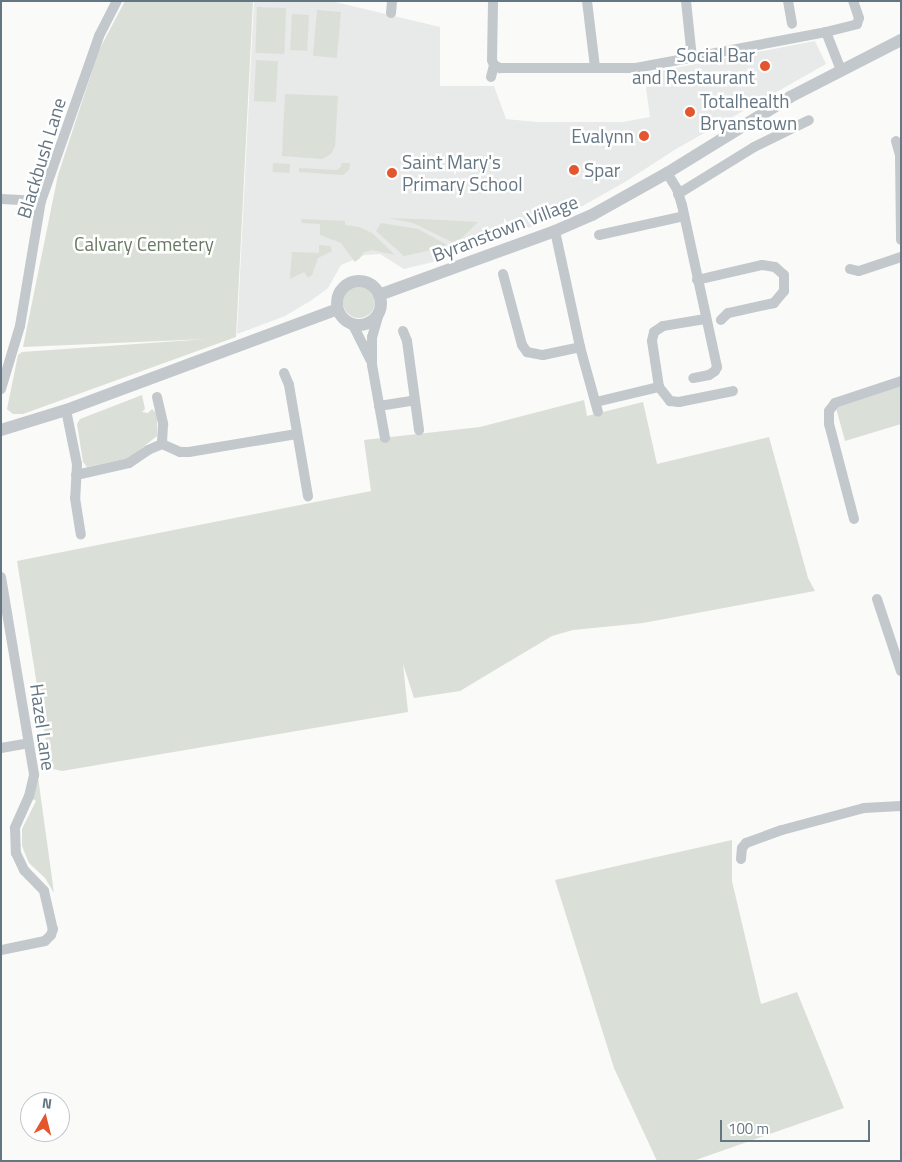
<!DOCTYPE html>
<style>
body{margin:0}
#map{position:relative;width:902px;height:1162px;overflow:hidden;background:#fafaf8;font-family:"Titillium Web",sans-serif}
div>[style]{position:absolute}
.built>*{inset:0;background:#e8e9e9}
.green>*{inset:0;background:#dadfd7;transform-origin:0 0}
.round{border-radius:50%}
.minor>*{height:10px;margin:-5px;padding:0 5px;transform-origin:5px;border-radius:5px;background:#c3c8cc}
.tertiary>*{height:12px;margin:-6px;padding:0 6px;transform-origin:6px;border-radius:6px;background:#c3c8cc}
.tertiary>.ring{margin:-6px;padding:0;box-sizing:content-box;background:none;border:12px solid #c3c8cc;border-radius:50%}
.dots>*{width:14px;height:14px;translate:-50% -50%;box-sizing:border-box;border:2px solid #fff;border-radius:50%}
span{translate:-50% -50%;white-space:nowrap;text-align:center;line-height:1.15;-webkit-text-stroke:5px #fff;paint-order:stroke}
.poi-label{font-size:19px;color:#657683}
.right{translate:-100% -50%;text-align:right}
.left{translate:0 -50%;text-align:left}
.street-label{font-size:19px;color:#657683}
.park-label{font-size:19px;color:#687a64}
.frame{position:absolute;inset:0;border:2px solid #657683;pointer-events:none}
.north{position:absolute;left:20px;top:1092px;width:50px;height:50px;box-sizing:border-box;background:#fff;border:1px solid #c1c8cd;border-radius:50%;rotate:8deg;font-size:14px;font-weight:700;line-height:20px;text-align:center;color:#657683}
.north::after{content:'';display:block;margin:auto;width:18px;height:22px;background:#e4572e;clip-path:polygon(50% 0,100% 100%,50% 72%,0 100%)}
.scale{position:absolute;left:720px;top:1120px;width:150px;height:22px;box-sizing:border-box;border:2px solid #657683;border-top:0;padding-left:6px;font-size:15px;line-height:18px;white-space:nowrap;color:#657683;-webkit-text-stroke:4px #fff;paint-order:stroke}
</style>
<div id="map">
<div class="built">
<div style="clip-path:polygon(254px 1px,331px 1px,440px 27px,440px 86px,494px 86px,506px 119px,537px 122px,623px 122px,650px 117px,644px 74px,815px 41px,826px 64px,676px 149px,625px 182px,579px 208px,528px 228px,518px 227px,446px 253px,433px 262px,404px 269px,380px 254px,365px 255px,341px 265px,328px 288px,312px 300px,285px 316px,237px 334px)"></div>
</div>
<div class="green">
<div style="clip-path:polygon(125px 1px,253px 1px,236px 337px,23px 414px,13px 414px,7px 409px,18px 355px,22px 352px,207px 339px,23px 347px,58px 175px,99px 50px)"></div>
<div style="left:257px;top:7px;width:29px;height:46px;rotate:2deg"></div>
<div style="left:317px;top:10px;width:24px;height:46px;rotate:5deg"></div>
<div style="left:292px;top:14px;width:17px;height:36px;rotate:3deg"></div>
<div style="left:256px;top:60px;width:22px;height:41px;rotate:3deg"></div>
<div style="clip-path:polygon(285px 94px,338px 96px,335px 146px,331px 154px,322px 159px,282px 156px)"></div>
<div style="left:273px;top:163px;width:17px;height:9px;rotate:3deg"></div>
<div style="clip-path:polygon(342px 163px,350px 163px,349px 170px,343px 175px,299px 172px,299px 168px,337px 170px,340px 168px)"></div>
<div style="clip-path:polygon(388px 218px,441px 220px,478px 222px,462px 238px,452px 242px,413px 223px)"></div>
<div style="clip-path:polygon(301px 219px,345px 221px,345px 225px,359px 227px,372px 233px,395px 255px,372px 250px,364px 252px,360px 258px,355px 262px,341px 243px,320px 235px,320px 224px,302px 223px)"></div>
<div style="clip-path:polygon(381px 223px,418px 229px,449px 246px,404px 256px,376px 231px)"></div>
<div style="clip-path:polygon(319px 245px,330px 246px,332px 251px,318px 258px,312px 275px,308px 278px,304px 272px,290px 279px,292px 252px,319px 253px)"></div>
<div class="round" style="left:343px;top:286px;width:32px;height:32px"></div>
<div style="clip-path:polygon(901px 386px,901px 424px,845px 441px,836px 408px)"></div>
<div style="clip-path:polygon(142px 395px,145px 409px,142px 412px,148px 413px,152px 409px,157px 414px,157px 436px,129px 458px,87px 467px,83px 462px,77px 424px,80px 419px)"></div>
<div style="clip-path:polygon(584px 400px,587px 416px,643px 402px,657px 464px,769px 437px,808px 578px,815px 591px,643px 623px,573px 630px,552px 636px,460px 691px,414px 698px,403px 664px,408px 712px,62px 771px,53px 769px,49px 760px,17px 561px,371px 491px,364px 440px,480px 427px)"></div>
<div style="clip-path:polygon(38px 777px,54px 893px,45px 878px,29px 863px,22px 846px,22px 829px,36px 801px,33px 799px)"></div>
<div style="clip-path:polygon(732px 840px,732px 881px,761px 1004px,797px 992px,844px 1108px,693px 1161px,657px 1161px,614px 1068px,555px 880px)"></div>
</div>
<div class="minor">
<div style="left:587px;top:1px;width:66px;rotate:83.1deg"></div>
<div style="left:686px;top:1px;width:57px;rotate:84deg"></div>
<div style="left:788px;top:1px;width:23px;rotate:80deg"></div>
<div style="left:391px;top:13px;width:12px;rotate:-85deg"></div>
<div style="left:826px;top:32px;width:41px;rotate:68.5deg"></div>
<div style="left:494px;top:65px;width:7px;rotate:27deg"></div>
<div style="left:500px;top:68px;width:136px"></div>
<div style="left:636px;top:68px;width:193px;rotate:-10.7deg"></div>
<div style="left:826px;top:32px;width:32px;rotate:-14deg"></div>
<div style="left:857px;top:24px;width:6px;rotate:-72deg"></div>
<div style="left:859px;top:18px;width:18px;rotate:-109deg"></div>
<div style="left:491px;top:77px;width:12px;rotate:-76deg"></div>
<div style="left:494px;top:65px;width:5px;rotate:-112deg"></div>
<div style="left:492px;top:60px;width:59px;rotate:-89deg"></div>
<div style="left:896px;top:141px;width:15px;rotate:74deg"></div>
<div style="left:900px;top:155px;width:85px;rotate:89.3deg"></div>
<div style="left:667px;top:173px;width:19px;rotate:58deg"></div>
<div style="left:677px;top:189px;width:17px;rotate:73deg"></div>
<div style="left:682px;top:205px;width:166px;rotate:77.8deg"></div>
<div style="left:717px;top:367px;width:4px;rotate:117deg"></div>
<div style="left:715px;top:371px;width:7px;rotate:146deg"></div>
<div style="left:709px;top:375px;width:16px;rotate:169deg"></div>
<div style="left:678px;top:194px;width:89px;rotate:-31.7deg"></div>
<div style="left:754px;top:147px;width:61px;rotate:-26.1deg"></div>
<div style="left:1px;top:199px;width:40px;rotate:2.9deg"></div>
<div style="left:555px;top:231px;width:119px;rotate:77.8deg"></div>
<div style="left:580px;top:347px;width:67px;rotate:74.5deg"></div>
<div style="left:599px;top:235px;width:87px;rotate:-12.6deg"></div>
<div style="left:850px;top:269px;width:9px;rotate:13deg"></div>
<div style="left:859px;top:271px;width:44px;rotate:-18.4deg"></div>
<div style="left:503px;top:274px;width:73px;rotate:75deg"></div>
<div style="left:522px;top:345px;width:9px;rotate:54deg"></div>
<div style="left:527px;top:352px;width:16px;rotate:11deg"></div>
<div style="left:543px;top:355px;width:38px;rotate:-12deg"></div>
<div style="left:697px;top:280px;width:67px;rotate:-13deg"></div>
<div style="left:762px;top:265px;width:13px;rotate:9deg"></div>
<div style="left:775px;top:267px;width:12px;rotate:42deg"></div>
<div style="left:784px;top:275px;width:16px;rotate:90deg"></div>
<div style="left:784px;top:291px;width:16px;rotate:130deg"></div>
<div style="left:774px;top:303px;width:47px;rotate:167.7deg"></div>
<div style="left:728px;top:313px;width:10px;rotate:135deg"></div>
<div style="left:379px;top:313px;width:25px;rotate:106deg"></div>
<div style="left:372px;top:337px;width:28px;rotate:90deg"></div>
<div style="left:372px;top:365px;width:74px;rotate:79.9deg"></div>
<div style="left:705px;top:319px;width:43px;rotate:170.5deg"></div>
<div style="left:663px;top:326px;width:11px;rotate:146deg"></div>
<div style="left:654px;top:332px;width:9px;rotate:103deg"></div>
<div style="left:652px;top:341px;width:47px;rotate:81.3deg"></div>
<div style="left:659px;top:387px;width:18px;rotate:52deg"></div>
<div style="left:670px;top:401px;width:9px;rotate:6deg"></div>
<div style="left:679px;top:402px;width:55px;rotate:-11.5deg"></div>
<div style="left:353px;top:325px;width:40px;rotate:63.4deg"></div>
<div style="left:403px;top:331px;width:11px;rotate:68deg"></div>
<div style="left:407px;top:341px;width:90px;rotate:82.3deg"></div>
<div style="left:284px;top:373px;width:13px;rotate:67deg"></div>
<div style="left:289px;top:385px;width:113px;rotate:80.3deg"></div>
<div style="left:1px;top:389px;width:66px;rotate:-73.2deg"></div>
<div style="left:20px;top:326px;width:127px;rotate:-80.5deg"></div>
<div style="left:41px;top:201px;width:175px;rotate:-70.6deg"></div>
<div style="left:99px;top:36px;width:39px;rotate:-63deg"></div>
<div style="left:157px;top:397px;width:28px;rotate:77deg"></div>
<div style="left:163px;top:424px;width:20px;rotate:93deg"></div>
<div style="left:596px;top:402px;width:65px;rotate:-13.4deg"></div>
<div style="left:379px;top:406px;width:36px;rotate:-9deg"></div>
<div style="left:66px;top:410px;width:55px;rotate:78.5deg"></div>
<div style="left:77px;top:464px;width:34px;rotate:93deg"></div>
<div style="left:75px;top:498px;width:37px;rotate:81deg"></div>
<div style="left:76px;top:475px;width:54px;rotate:-12.8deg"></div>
<div style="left:129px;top:463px;width:23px;rotate:-34deg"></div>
<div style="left:148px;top:450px;width:15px;rotate:-23deg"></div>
<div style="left:162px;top:444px;width:20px;rotate:24deg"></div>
<div style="left:180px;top:452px;width:9px"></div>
<div style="left:189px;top:452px;width:109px;rotate:-9.5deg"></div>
<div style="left:854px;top:519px;width:98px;rotate:-104.7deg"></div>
<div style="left:829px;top:424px;width:13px;rotate:-90deg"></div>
<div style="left:829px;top:411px;width:10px;rotate:-53deg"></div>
<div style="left:835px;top:403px;width:70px;rotate:-18.4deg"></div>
<div style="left:1px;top:577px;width:201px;rotate:80.5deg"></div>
<div style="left:34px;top:775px;width:22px;rotate:103deg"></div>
<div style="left:29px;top:796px;width:35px;rotate:114deg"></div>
<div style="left:15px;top:828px;width:25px;rotate:88deg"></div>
<div style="left:16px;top:853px;width:19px;rotate:65deg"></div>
<div style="left:24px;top:870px;width:29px;rotate:46deg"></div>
<div style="left:44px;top:891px;width:39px;rotate:77deg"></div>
<div style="left:53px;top:929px;width:6px;rotate:108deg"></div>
<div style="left:51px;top:935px;width:8px;rotate:135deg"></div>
<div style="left:45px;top:941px;width:45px;rotate:168.4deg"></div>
<div style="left:877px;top:599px;width:76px;rotate:71.6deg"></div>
<div style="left:1px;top:748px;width:27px;rotate:-10deg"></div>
<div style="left:741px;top:859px;width:11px;rotate:-85deg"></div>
<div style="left:742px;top:848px;width:6px;rotate:-51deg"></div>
<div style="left:746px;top:843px;width:38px;rotate:-20deg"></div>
<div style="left:782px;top:830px;width:85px;rotate:-15deg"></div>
<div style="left:864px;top:808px;width:37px;rotate:-3deg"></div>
</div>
<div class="tertiary">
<div class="ring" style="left:337px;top:281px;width:32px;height:32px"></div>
<div style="left:379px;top:295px;width:187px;rotate:-20deg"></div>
<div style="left:555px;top:231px;width:40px;rotate:-23.4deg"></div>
<div style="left:592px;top:215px;width:86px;rotate:-29.2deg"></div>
<div style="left:667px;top:173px;width:145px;rotate:-31.7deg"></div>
<div style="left:790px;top:97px;width:125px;rotate:-27.2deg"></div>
<div style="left:1px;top:430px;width:68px;rotate:-17.1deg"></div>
<div style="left:66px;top:410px;width:289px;rotate:-20.4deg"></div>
</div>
<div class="dots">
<div style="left:765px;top:66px;background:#e4572e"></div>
<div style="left:690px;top:112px;background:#e4572e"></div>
<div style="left:644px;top:136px;background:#e4572e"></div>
<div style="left:574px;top:170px;background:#e4572e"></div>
<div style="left:392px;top:173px;background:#e4572e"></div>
</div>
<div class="poi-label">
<span class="right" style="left:755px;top:66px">Social Bar<br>and Restaurant</span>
<span class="left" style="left:700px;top:112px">Totalhealth<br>Bryanstown</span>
<span class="right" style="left:634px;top:136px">Evalynn</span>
<span class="left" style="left:402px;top:173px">Saint Mary's<br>Primary School</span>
<span class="left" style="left:584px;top:170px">Spar</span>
</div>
<div class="street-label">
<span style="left:41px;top:158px;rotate:-73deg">Blackbush Lane</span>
<span style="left:505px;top:228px;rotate:-21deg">Byranstown Village</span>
<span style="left:43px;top:727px;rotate:82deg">Hazel Lane</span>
</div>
<div class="park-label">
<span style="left:144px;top:244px">Calvary Cemetery</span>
</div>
<div class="frame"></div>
<div class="north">N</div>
<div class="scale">100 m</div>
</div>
